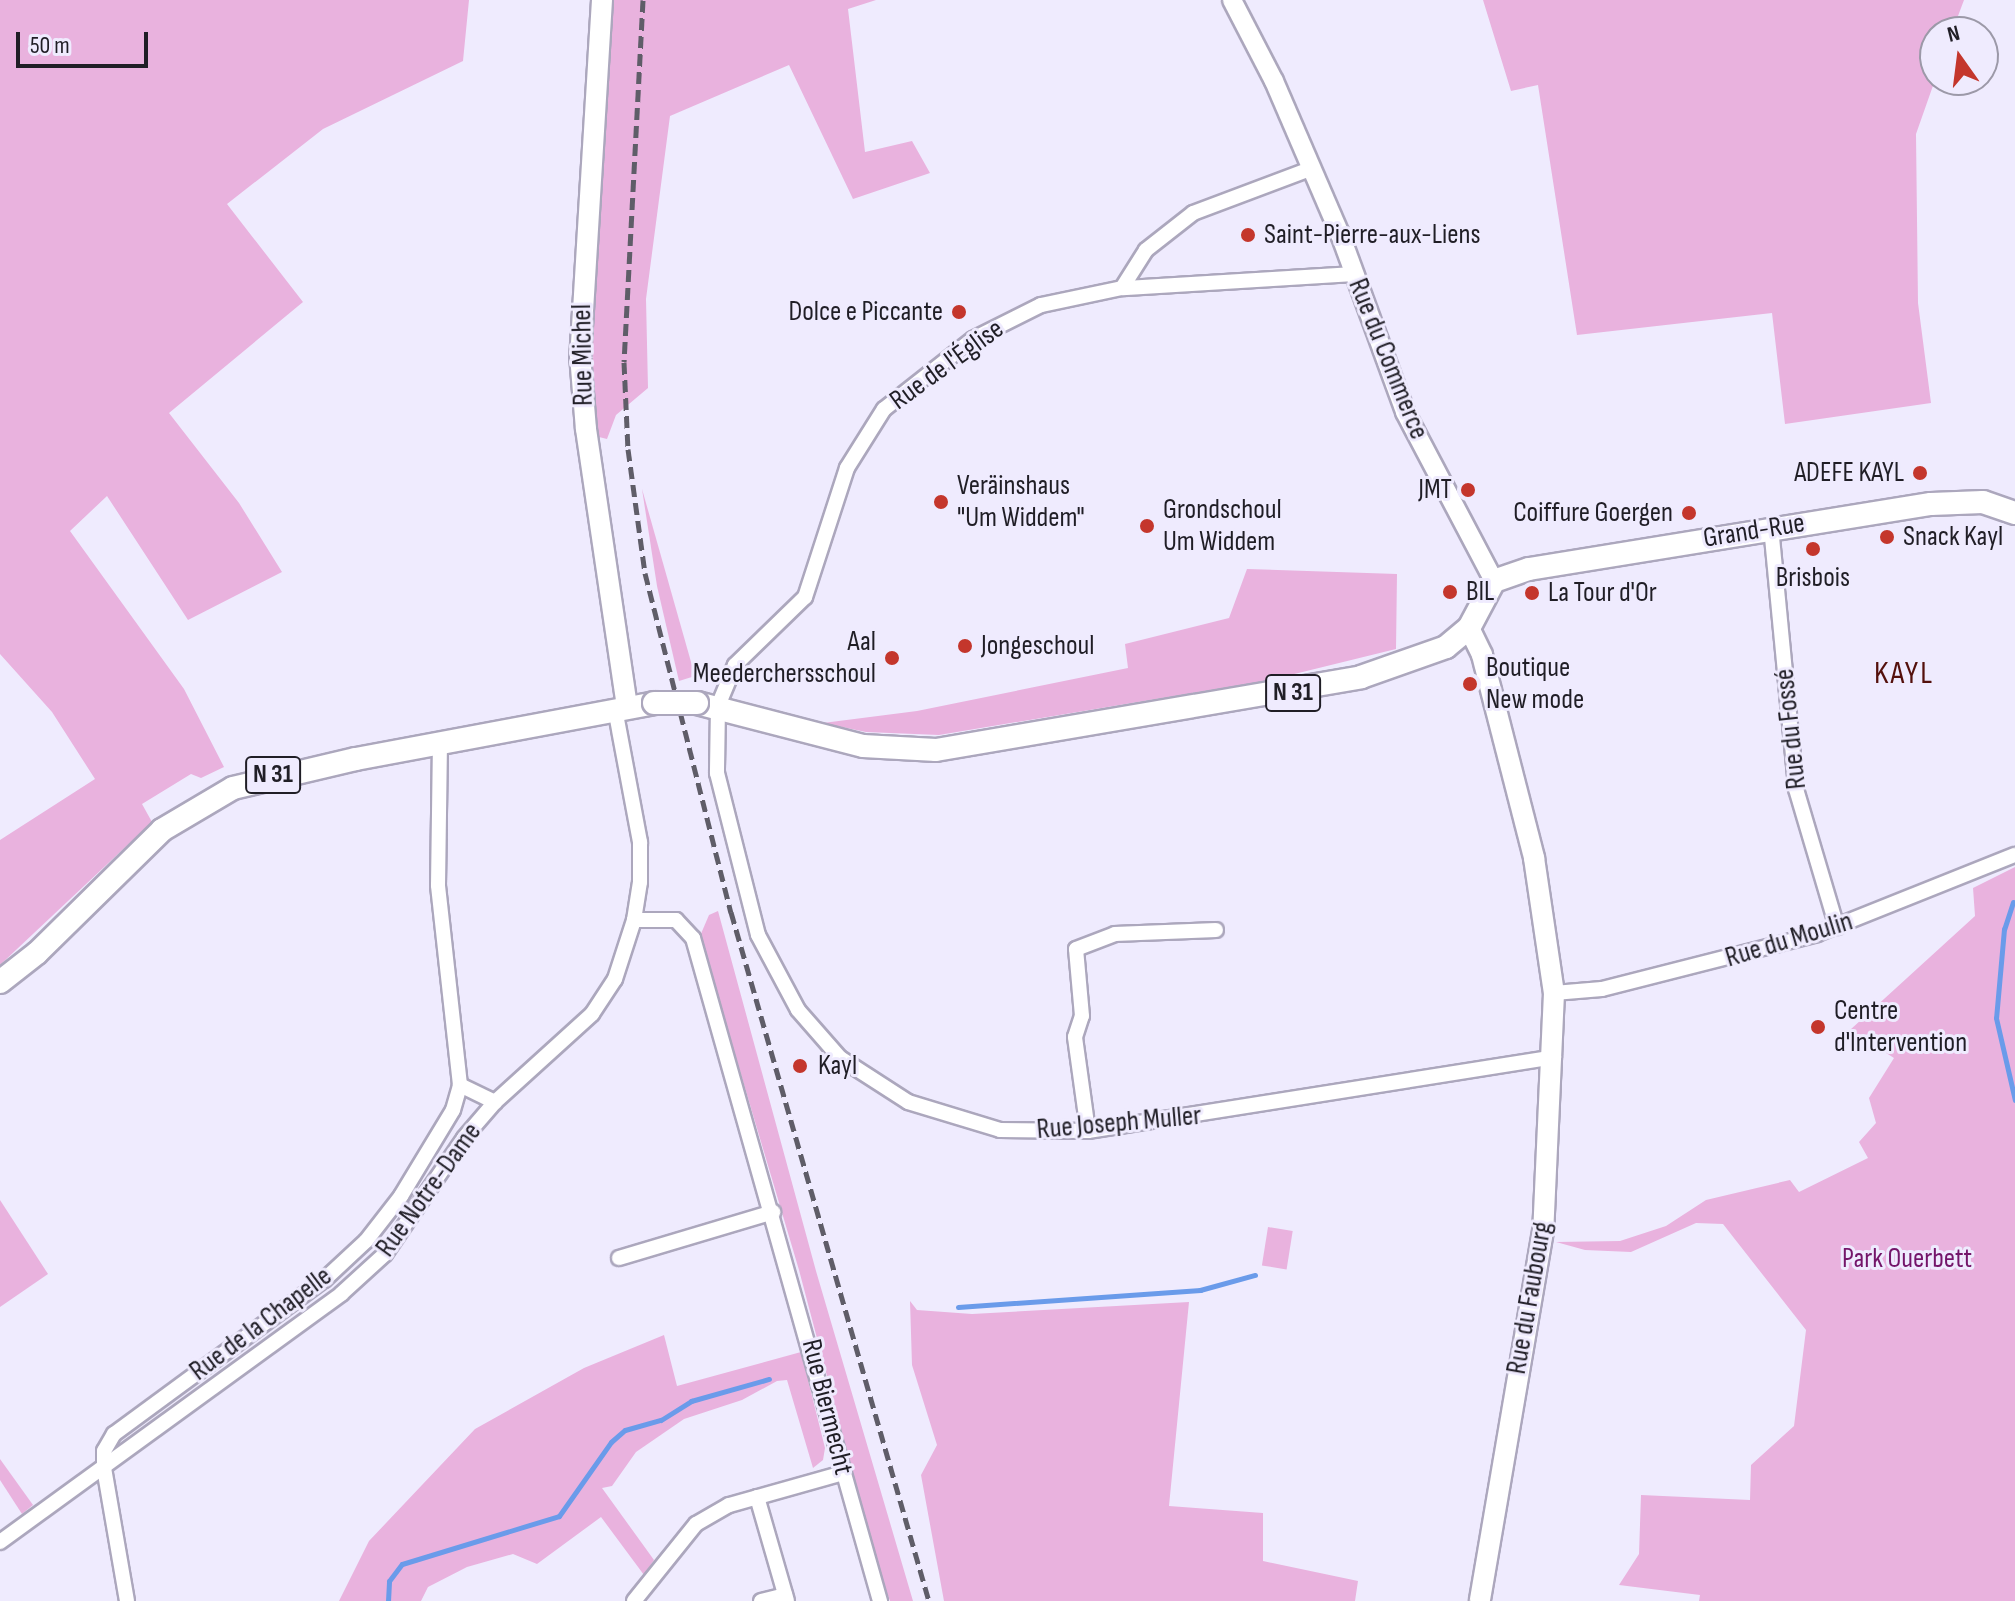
<!DOCTYPE html>
<meta charset="utf-8">
<style>
body{margin:0}
#map{position:relative;width:2015px;height:1601px;overflow:hidden;background:#efebfe;font-family:"Sofia Sans Condensed",sans-serif}
div>[style]{position:absolute}
.green>*{inset:0;background:#e9b2de;transform-origin:0 0}
.stream>*{height:5px;margin:-2.5px;padding:0 2.5px;transform-origin:2.5px;border-radius:2.5px;background:#6a9bea}
.roads{filter:drop-shadow(2px 0 #aca7bd) drop-shadow(-2px 0 #aca7bd) drop-shadow(0 2px #aca7bd) drop-shadow(0 -2px #aca7bd)}
.minor>*{height:14px;margin:-7px;padding:0 7px;transform-origin:7px;border-radius:7px;background:#fff}
.tertiary>*{height:18px;margin:-9px;padding:0 9px;transform-origin:9px;border-radius:9px;background:#fff}
.secondary>*{height:20px;margin:-10px;padding:0 10px;transform-origin:10px;border-radius:10px;background:#fff}
.primary>*{height:22px;margin:-11px;padding:0 11px;transform-origin:11px;border-radius:11px;background:#fff}
.rail>*{height:5px;margin-top:-2.5px;transform-origin:0;background:repeating-linear-gradient(90deg,#5f5d68 0 12px,transparent 0 18px)}
.bridges{filter:drop-shadow(2px 0 #aca7bd) drop-shadow(-2px 0 #aca7bd) drop-shadow(0 2px #aca7bd) drop-shadow(0 -2px #aca7bd)}
.primary-bridge>*{height:22px;margin:-11px;padding:0 11px;transform-origin:11px;border-radius:11px;background:#fff}
.dots>*{width:22px;height:22px;translate:-50% -50%;box-sizing:border-box;border:4px solid #efebfe;border-radius:50%}
span{translate:-50% -50%;white-space:nowrap;text-align:center;line-height:1.15;-webkit-text-stroke:6px #efebfe;paint-order:stroke}
.shield-label span{padding:2px 6px;background:#efebfe;border:2px solid;border-radius:6px;-webkit-text-stroke-width:0}
.shield-label{font-size:26px;color:#201e26;font-weight:700}
.poi-label{font-size:28px;color:#201e26}
.left{translate:0 -50%;text-align:left}
.right{translate:-100% -50%;text-align:right}
.street-label{font-size:28px;color:#201e26}
.park-label{font-size:28px;color:#74156a}
.quarter-label{font-size:32px;color:#54100c;letter-spacing:2px}
.north{position:absolute;left:1919px;top:16px;width:80px;height:80px;box-sizing:border-box;background:#efebfe;border:2px solid #9c99a8;border-radius:50%;rotate:346deg;font-size:22px;font-weight:700;line-height:32px;text-align:center;color:#201e26}
.north::after{content:'';display:block;margin:auto;width:28px;height:36px;background:#c4362c;clip-path:polygon(50% 0,100% 100%,50% 72%,0 100%)}
.scale{position:absolute;left:16px;top:32px;width:132px;height:36px;box-sizing:border-box;border:4px solid #201e26;border-top:0;padding-left:10px;font-size:24px;line-height:28px;white-space:nowrap;color:#201e26;-webkit-text-stroke:6px #efebfe;paint-order:stroke}
</style>
<div id="map">
<div class="green">
<div style="clip-path:polygon(0 0,469px 0,463px 61px,323px 129px,227px 204px,303px 302px,169px 413px,239px 503px,282px 572px,188px 620px,107px 496px,70px 531px,184px 689px,224px 767px,201px 778px,191px 774px,142px 804px,152px 822px,0 965px,0 840px,95px 779px,52px 712px,0 654px)"></div>
<div style="clip-path:polygon(610px 0,876px 0,848px 9px,865px 152px,912px 141px,930px 173px,853px 199px,789px 65px,670px 116px,646px 299px,648px 388px,616px 415px,607px 439px,595px 436px,587px 368px)"></div>
<div style="clip-path:polygon(1483px 0,1964px 0,1952px 32px,1935px 32px,1935px 80px,1916px 134px,1918px 303px,1931px 403px,1785px 424px,1772px 313px,1577px 335px,1538px 85px,1511px 91px)"></div>
<div style="clip-path:polygon(642px 489px,695px 676px,679px 681px,657px 586px)"></div>
<div style="clip-path:polygon(1247px 569px,1397px 574px,1396px 649px,1270px 680px,939px 735px,866px 732px,823px 723px,917px 711px,1128px 668px,1125px 644px,1229px 618px)"></div>
<div style="clip-path:polygon(2015px 867px,2015px 1601px,1699px 1601px,1700px 1595px,1619px 1585px,1639px 1554px,1641px 1495px,1750px 1500px,1751px 1465px,1794px 1426px,1806px 1330px,1723px 1224px,1696px 1223px,1631px 1252px,1585px 1250px,1556px 1242px,1620px 1241px,1666px 1226px,1706px 1200px,1790px 1180px,1799px 1192px,1868px 1158px,1859px 1142px,1876px 1123px,1869px 1098px,1894px 1058px,1850px 1030px,1975px 916px,1973px 888px)"></div>
<div style="clip-path:polygon(718px 911px,816px 1271px,913px 1601px,890px 1601px,878px 1569px,799px 1270px,700px 936px,709px 915px)"></div>
<div style="clip-path:polygon(0 1200px,48px 1274px,0 1307px)"></div>
<div style="left:1268px;top:1227px;width:25px;height:39px;rotate:9deg"></div>
<div style="clip-path:polygon(910px 1301px,917px 1310px,972px 1314px,1189px 1302px,1169px 1506px,1263px 1513px,1263px 1561px,1358px 1581px,1355px 1601px,944px 1601px,921px 1475px,937px 1445px,912px 1365px)"></div>
<div style="clip-path:polygon(664px 1335px,677px 1386px,801px 1352px,825px 1448px,823px 1460px,813px 1468px,787px 1380px,777px 1381px,742px 1400px,684px 1419px,636px 1452px,612px 1486px,602px 1488px,654px 1560px,644px 1575px,601px 1517px,537px 1564px,513px 1554px,467px 1567px,428px 1587px,421px 1601px,339px 1601px,369px 1541px,475px 1429px,584px 1368px)"></div>
<div style="clip-path:polygon(0 1459px,33px 1505px,22px 1514px,0 1480px)"></div>
</div>
<div class="stream">
<div style="left:2013px;top:902px;width:28px;rotate:108deg"></div>
<div style="left:2004px;top:929px;width:89px;rotate:95.1deg"></div>
<div style="left:1996px;top:1018px;width:84px;rotate:77deg"></div>
<div style="left:958px;top:1307px;width:243px;rotate:-4deg"></div>
<div style="left:1200px;top:1290px;width:57px;rotate:-15.3deg"></div>
<div style="left:388px;top:1601px;width:20px;rotate:-87deg"></div>
<div style="left:389px;top:1581px;width:21px;rotate:-53deg"></div>
<div style="left:402px;top:1564px;width:164px;rotate:-17deg"></div>
<div style="left:559px;top:1516px;width:90px;rotate:-54.9deg"></div>
<div style="left:611px;top:1442px;width:18px;rotate:-41deg"></div>
<div style="left:625px;top:1430px;width:37px;rotate:-16deg"></div>
<div style="left:661px;top:1420px;width:36px;rotate:-32deg"></div>
<div style="left:691px;top:1401px;width:81px;rotate:-15.8deg"></div>
</div>
<div class="roads">
<div class="minor">
<div style="left:1354px;top:274px;width:232px;rotate:176.5deg"></div>
<div style="left:1122px;top:288px;width:83px;rotate:168.1deg"></div>
<div style="left:1041px;top:305px;width:76px;rotate:153.4deg"></div>
<div style="left:973px;top:339px;width:113px;rotate:141.8deg"></div>
<div style="left:884px;top:409px;width:70px;rotate:122.1deg"></div>
<div style="left:847px;top:468px;width:136px;rotate:108deg"></div>
<div style="left:805px;top:597px;width:98px;rotate:135.8deg"></div>
<div style="left:735px;top:665px;width:44px;rotate:112.5deg"></div>
<div style="left:718px;top:706px;width:67px;rotate:90.9deg"></div>
<div style="left:717px;top:773px;width:167px;rotate:75.8deg"></div>
<div style="left:758px;top:935px;width:85px;rotate:61.9deg"></div>
<div style="left:798px;top:1010px;width:64px;rotate:48.8deg"></div>
<div style="left:840px;top:1058px;width:81px;rotate:32.9deg"></div>
<div style="left:908px;top:1102px;width:96px;rotate:16.9deg"></div>
<div style="left:1000px;top:1130px;width:88px;rotate:0.7deg"></div>
<div style="left:1088px;top:1131px;width:472px;rotate:-9deg"></div>
<div style="left:1122px;top:288px;width:45px;rotate:-57.7deg"></div>
<div style="left:1146px;top:250px;width:60px;rotate:-38.2deg"></div>
<div style="left:1193px;top:213px;width:125px;rotate:-20.6deg"></div>
<div style="left:1771px;top:527px;width:263px;rotate:84.5deg"></div>
<div style="left:1796px;top:789px;width:144px;rotate:73.5deg"></div>
<div style="left:634px;top:920px;width:42px"></div>
<div style="left:676px;top:920px;width:25px;rotate:47deg"></div>
<div style="left:693px;top:938px;width:689px;rotate:74.25deg"></div>
<div style="left:1554px;top:993px;width:48px;rotate:-4.8deg"></div>
<div style="left:1602px;top:989px;width:222px;rotate:-14.3deg"></div>
<div style="left:1817px;top:934px;width:213px;rotate:-21.8deg"></div>
<div style="left:460px;top:1085px;width:39px;rotate:26deg"></div>
<div style="left:1088px;top:1131px;width:95px;rotate:-97.9deg"></div>
<div style="left:1075px;top:1037px;width:22px;rotate:-72deg"></div>
<div style="left:1082px;top:1016px;width:67px;rotate:-95.1deg"></div>
<div style="left:1076px;top:949px;width:42px;rotate:-21deg"></div>
<div style="left:1115px;top:934px;width:101px;rotate:-2.3deg"></div>
<div style="left:619px;top:1258px;width:161px;rotate:-16.6deg"></div>
<div style="left:757px;top:1497px;width:108px;rotate:73.9deg"></div>
<div style="left:0;top:1542px;width:422px;rotate:-36deg"></div>
<div style="left:341px;top:1294px;width:59px;rotate:-42.3deg"></div>
<div style="left:385px;top:1254px;width:140px;rotate:-55.7deg"></div>
<div style="left:464px;top:1138px;width:48px;rotate:-49.3deg"></div>
<div style="left:495px;top:1102px;width:131px;rotate:-42.2deg"></div>
<div style="left:592px;top:1014px;width:42px;rotate:-56.7deg"></div>
<div style="left:615px;top:979px;width:62px;rotate:-72.1deg"></div>
<div style="left:634px;top:920px;width:38px;rotate:-81deg"></div>
<div style="left:640px;top:882px;width:40px;rotate:-90deg"></div>
<div style="left:640px;top:842px;width:135px;rotate:-100.6deg"></div>
<div style="left:127px;top:1601px;width:135px;rotate:-99.8deg"></div>
<div style="left:104px;top:1468px;width:17px;rotate:-90deg"></div>
<div style="left:104px;top:1451px;width:20px;rotate:-60deg"></div>
<div style="left:114px;top:1434px;width:260px;rotate:-36.3deg"></div>
<div style="left:324px;top:1280px;width:57px;rotate:-42.9deg"></div>
<div style="left:366px;top:1241px;width:57px;rotate:-52.1deg"></div>
<div style="left:401px;top:1196px;width:100px;rotate:-58.8deg"></div>
<div style="left:453px;top:1110px;width:26px;rotate:-74deg"></div>
<div style="left:460px;top:1085px;width:201px;rotate:-96.3deg"></div>
<div style="left:438px;top:885px;width:142px;rotate:-89.2deg"></div>
<div style="left:634px;top:1601px;width:99px;rotate:-51.2deg"></div>
<div style="left:696px;top:1524px;width:38px;rotate:-30deg"></div>
<div style="left:729px;top:1505px;width:118px;rotate:-15.7deg"></div>
<div style="left:761px;top:1601px;width:25px;rotate:-14deg"></div>
</div>
<div class="tertiary">
<div style="left:1232px;top:0;width:91px;rotate:62.6deg"></div>
<div style="left:1274px;top:81px;width:167px;rotate:66.7deg"></div>
<div style="left:1340px;top:234px;width:189px;rotate:69.9deg"></div>
<div style="left:1405px;top:412px;width:191px;rotate:62.2deg"></div>
</div>
<div class="secondary">
<div style="left:602px;top:0;width:356px;rotate:93.5deg"></div>
<div style="left:580px;top:355px;width:74px;rotate:85.4deg"></div>
<div style="left:586px;top:429px;width:281px;rotate:81.6deg"></div>
<div style="left:1469px;top:628px;width:30px;rotate:64deg"></div>
<div style="left:1482px;top:655px;width:210px;rotate:75.6deg"></div>
<div style="left:1534px;top:858px;width:136px;rotate:81.6deg"></div>
<div style="left:1554px;top:993px;width:238px;rotate:92.6deg"></div>
<div style="left:1543px;top:1231px;width:375px;rotate:99.7deg"></div>
</div>
<div class="primary">
<div style="left:697px;top:703px;width:171px;rotate:14.5deg"></div>
<div style="left:863px;top:746px;width:73px;rotate:3.1deg"></div>
<div style="left:936px;top:750px;width:431px;rotate:-9.7deg"></div>
<div style="left:1361px;top:677px;width:90px;rotate:-19.4deg"></div>
<div style="left:1446px;top:647px;width:30px;rotate:-40deg"></div>
<div style="left:1469px;top:628px;width:53px;rotate:-62deg"></div>
<div style="left:1494px;top:581px;width:37px;rotate:-19deg"></div>
<div style="left:1529px;top:569px;width:407px;rotate:-9.2deg"></div>
<div style="left:1931px;top:504px;width:52px;rotate:-2.2deg"></div>
<div style="left:1983px;top:502px;width:34px;rotate:19deg"></div>
<div style="left:0;top:982px;width:47px;rotate:-38.1deg"></div>
<div style="left:37px;top:953px;width:175px;rotate:-44.5deg"></div>
<div style="left:162px;top:830px;width:82px;rotate:-30.6deg"></div>
<div style="left:233px;top:788px;width:126px;rotate:-13.3deg"></div>
<div style="left:356px;top:759px;width:303px;rotate:-10.6deg"></div>
</div>
</div>
<div class="rail">
<div style="left:643px;top:0;width:362px;rotate:93deg"></div>
<div style="left:624px;top:362px;width:87px;rotate:87.4deg"></div>
<div style="left:628px;top:449px;width:125px;rotate:82.2deg"></div>
<div style="left:645px;top:573px;width:350px;rotate:75.8deg"></div>
<div style="left:731px;top:912px;width:717px;rotate:73.97deg"></div>
</div>
<div class="bridges">
<div class="primary-bridge">
<div style="left:654px;top:703px;width:43px"></div>
</div>
</div>
<div class="dots">
<div style="left:1248px;top:235px;background:#c4362c"></div>
<div style="left:959px;top:312px;background:#c4362c"></div>
<div style="left:1920px;top:473px;background:#c4362c"></div>
<div style="left:1468px;top:490px;background:#c4362c"></div>
<div style="left:941px;top:502px;background:#c4362c"></div>
<div style="left:1689px;top:513px;background:#c4362c"></div>
<div style="left:1147px;top:526px;background:#c4362c"></div>
<div style="left:1887px;top:537px;background:#c4362c"></div>
<div style="left:1813px;top:549px;background:#c4362c"></div>
<div style="left:1450px;top:592px;background:#c4362c"></div>
<div style="left:1532px;top:593px;background:#c4362c"></div>
<div style="left:965px;top:646px;background:#c4362c"></div>
<div style="left:892px;top:658px;background:#c4362c"></div>
<div style="left:1470px;top:684px;background:#c4362c"></div>
<div style="left:1818px;top:1027px;background:#c4362c"></div>
<div style="left:800px;top:1066px;background:#c4362c"></div>
</div>
<div class="shield-label">
<span style="left:1293px;top:693px">N 31</span>
<span style="left:273px;top:775px">N 31</span>
</div>
<div class="poi-label">
<span class="left" style="left:1264px;top:235px">Saint-Pierre-aux-Liens</span>
<span class="right" style="left:943px;top:312px">Dolce e Piccante</span>
<span class="right" style="left:1904px;top:473px">ADEFE KAYL</span>
<span class="left" style="left:957px;top:502px">Veräinshaus<br>"Um Widdem"</span>
<span class="right" style="left:1452px;top:490px">JMT</span>
<span class="left" style="left:1163px;top:526px">Grondschoul<br>Um Widdem</span>
<span class="right" style="left:1673px;top:513px">Coiffure Goergen</span>
<span class="left" style="left:1903px;top:537px">Snack Kayl</span>
<span style="left:1813px;top:578px">Brisbois</span>
<span class="left" style="left:1466px;top:592px">BIL</span>
<span class="left" style="left:1548px;top:593px">La Tour d'Or</span>
<span class="right" style="left:876px;top:658px">Aal<br>Meederchersschoul</span>
<span class="left" style="left:981px;top:646px">Jongeschoul</span>
<span class="left" style="left:1486px;top:684px">Boutique<br>New mode</span>
<span class="left" style="left:1834px;top:1027px">Centre<br>d'Intervention</span>
<span class="left" style="left:818px;top:1066px">Kayl</span>
</div>
<div class="street-label">
<span style="left:583px;top:355px;rotate:-91deg">Rue Michel</span>
<span style="left:1388px;top:359px;rotate:68deg">Rue du Commerce</span>
<span style="left:947px;top:365px;rotate:-36deg">Rue de l'Église</span>
<span style="left:1754px;top:531px;rotate:-9deg">Grand-Rue</span>
<span style="left:1791px;top:729px;rotate:-96deg">Rue du Fossé</span>
<span style="left:1789px;top:940px;rotate:-17deg">Rue du Moulin</span>
<span style="left:1119px;top:1123px;rotate:-5deg">Rue Joseph Muller</span>
<span style="left:429px;top:1190px;rotate:-54deg">Rue Notre-Dame</span>
<span style="left:1530px;top:1298px;rotate:-80deg">Rue du Faubourg</span>
<span style="left:261px;top:1324px;rotate:-37deg">Rue de la Chapelle</span>
<span style="left:827px;top:1407px;rotate:76deg">Rue Biermecht</span>
</div>
<div class="park-label">
<span style="left:1907px;top:1259px">Park Ouerbett</span>
</div>
<div class="quarter-label">
<span style="left:1904px;top:674px">KAYL</span>
</div>
<div class="north">N</div>
<div class="scale">50 m</div>
</div>
